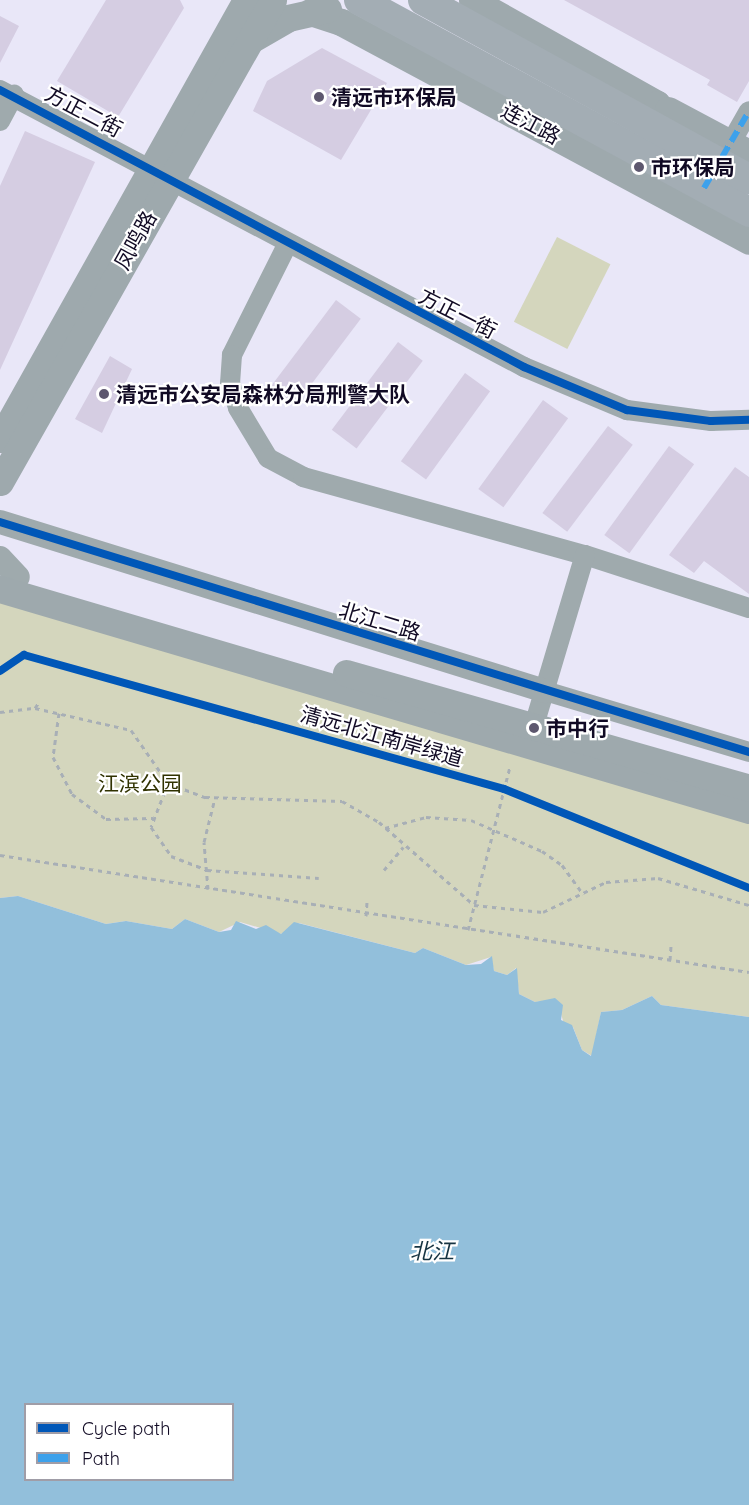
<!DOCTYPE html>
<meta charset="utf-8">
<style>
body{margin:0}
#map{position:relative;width:749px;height:1505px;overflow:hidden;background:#e9e7f8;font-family:Quicksand,"Noto Sans SC",sans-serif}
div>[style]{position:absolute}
.green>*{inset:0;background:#d4d6bd;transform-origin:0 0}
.water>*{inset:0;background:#92bfdb}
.building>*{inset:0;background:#d5cde2;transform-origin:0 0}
.path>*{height:3px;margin-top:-1.5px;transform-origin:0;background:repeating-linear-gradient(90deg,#a8afb6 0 4.5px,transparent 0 9px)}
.minor>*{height:20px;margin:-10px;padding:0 10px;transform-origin:10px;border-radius:10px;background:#9faaad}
.tertiary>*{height:24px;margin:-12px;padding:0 12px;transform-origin:12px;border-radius:12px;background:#9faaad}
.secondary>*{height:27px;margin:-13.5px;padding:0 13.5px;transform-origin:13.5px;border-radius:13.5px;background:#9ea9ad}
.primary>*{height:30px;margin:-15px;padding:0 15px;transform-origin:15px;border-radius:15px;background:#a3adb4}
.quiet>*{height:6px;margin-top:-3px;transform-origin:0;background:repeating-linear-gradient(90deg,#3da1eb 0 12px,transparent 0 18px)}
.cycleway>*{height:8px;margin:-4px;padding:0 4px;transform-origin:4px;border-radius:4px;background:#0057b8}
.dots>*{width:16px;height:16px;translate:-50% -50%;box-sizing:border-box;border:3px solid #fff;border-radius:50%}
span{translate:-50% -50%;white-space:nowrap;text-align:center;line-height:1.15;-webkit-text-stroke:4.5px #fff;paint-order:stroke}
.poi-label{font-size:21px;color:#110a24;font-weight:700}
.left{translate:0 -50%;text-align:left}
.street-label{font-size:21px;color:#110a24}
.park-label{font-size:21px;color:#303200}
.water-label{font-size:22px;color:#163443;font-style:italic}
.legend{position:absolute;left:24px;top:1403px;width:210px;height:78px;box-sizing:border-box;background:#fff;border:2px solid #a09da7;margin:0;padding:8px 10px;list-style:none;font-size:18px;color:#110a24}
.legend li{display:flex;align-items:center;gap:12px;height:30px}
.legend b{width:30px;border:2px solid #a09da7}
</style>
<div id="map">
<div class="green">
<div style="left:557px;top:237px;width:60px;height:95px;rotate:27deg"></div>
<div style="clip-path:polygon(0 596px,749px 820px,749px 1017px,661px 1005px,652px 996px,622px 1010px,601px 1012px,592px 1056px,582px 1050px,573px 1027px,564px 1024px,557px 1000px,535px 1002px,519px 994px,516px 968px,507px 975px,494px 971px,491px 957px,466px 965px,423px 948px,415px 953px,299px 923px,281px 934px,240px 922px,219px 932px,185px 919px,172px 929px,126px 921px,106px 924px,18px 896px,0 898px)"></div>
</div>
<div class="water">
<div style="clip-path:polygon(evenodd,18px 896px,106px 924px,126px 921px,172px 929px,185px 919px,219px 932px,231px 930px,236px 921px,256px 929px,266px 925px,281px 934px,294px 922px,415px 953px,423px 948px,466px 965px,481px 964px,492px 956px,494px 971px,507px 975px,517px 968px,519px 994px,535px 1002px,555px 998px,563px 1005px,561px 1020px,572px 1025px,582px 1050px,591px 1056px,601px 1012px,622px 1010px,652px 996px,661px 1005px,749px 1017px,749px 1505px,0 1505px,0 898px,18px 896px,26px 1404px,232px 1404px,232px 1480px,26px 1480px,26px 1404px)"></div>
</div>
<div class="building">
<div style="clip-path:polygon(106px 0,180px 0,184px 8px,118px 117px,57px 81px)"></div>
<div style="clip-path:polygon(564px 0,749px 0,749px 81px,737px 102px,707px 85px,710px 80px)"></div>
<div style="clip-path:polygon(0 16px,19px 26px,0 63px)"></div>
<div style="clip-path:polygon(322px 48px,387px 83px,341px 160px,253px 111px,267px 81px)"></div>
<div style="clip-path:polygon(25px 131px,95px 162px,0 370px,0 186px)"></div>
<div style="left:336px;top:300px;width:31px;height:109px;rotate:37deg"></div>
<div style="left:398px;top:342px;width:31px;height:110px;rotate:37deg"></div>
<div style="clip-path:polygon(110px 356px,132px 369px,102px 433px,75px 419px)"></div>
<div style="left:465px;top:373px;width:31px;height:109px;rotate:36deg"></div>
<div style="left:543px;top:400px;width:31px;height:110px;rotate:36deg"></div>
<div style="left:608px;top:426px;width:31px;height:109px;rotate:37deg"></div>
<div style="left:669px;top:446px;width:31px;height:110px;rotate:36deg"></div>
<div style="clip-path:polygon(735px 467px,749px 477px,749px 594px,704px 561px,694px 573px,669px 555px)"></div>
</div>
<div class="path">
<div style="left:35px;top:708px;width:7px;rotate:-56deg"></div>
<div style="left:0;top:712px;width:35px;rotate:-7deg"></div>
<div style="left:35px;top:708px;width:98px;rotate:12.9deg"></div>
<div style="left:131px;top:730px;width:65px;rotate:55.1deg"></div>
<div style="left:168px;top:783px;width:40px;rotate:21deg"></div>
<div style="left:205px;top:797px;width:137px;rotate:1.7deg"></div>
<div style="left:342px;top:801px;width:43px;rotate:29.6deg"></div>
<div style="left:379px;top:822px;width:126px;rotate:41.1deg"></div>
<div style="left:474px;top:905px;width:69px;rotate:5.8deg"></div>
<div style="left:543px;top:912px;width:70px;rotate:-25.5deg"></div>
<div style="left:606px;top:882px;width:52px;rotate:-4.4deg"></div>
<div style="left:658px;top:878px;width:95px;rotate:16.5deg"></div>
<div style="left:59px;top:713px;width:44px;rotate:97.8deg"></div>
<div style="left:53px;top:757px;width:42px;rotate:62.8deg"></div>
<div style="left:72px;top:794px;width:42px;rotate:36.3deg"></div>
<div style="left:106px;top:819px;width:47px;rotate:-1.2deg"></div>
<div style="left:168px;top:783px;width:47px;rotate:111.1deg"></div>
<div style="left:151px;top:827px;width:35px;rotate:55deg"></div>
<div style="left:171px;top:856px;width:39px;rotate:21deg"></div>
<div style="left:207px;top:870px;width:112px;rotate:4.1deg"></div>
<div style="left:385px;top:828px;width:42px;rotate:-15deg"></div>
<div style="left:426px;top:817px;width:45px;rotate:3.8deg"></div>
<div style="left:471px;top:820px;width:77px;rotate:23.6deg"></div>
<div style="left:542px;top:851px;width:24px;rotate:35deg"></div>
<div style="left:562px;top:865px;width:36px;rotate:54deg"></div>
<div style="left:0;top:855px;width:758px;rotate:8.88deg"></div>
<div style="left:384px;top:870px;width:30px;rotate:-50deg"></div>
<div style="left:208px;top:889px;width:47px;rotate:-94.9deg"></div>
<div style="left:204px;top:842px;width:45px;rotate:-76deg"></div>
<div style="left:366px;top:916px;width:16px;rotate:-86deg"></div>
<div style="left:468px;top:930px;width:169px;rotate:-75.6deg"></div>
<div style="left:670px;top:960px;width:16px;rotate:-86deg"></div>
</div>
<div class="minor">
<div style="left:0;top:90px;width:593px;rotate:27.86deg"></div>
<div style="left:524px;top:367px;width:112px;rotate:22.7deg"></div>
<div style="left:627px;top:410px;width:85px;rotate:7.5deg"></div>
<div style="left:711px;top:421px;width:38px;rotate:-2deg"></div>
<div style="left:0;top:121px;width:30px;rotate:-62deg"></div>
<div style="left:725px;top:153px;width:48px;rotate:-60.3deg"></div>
<div style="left:287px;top:245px;width:123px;rotate:116.6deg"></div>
<div style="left:232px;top:355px;width:28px;rotate:94deg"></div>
<div style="left:230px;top:383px;width:26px;rotate:72deg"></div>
<div style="left:238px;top:408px;width:58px;rotate:59deg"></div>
<div style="left:268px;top:458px;width:40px;rotate:28deg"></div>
<div style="left:303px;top:477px;width:293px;rotate:15.5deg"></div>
<div style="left:585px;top:555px;width:172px;rotate:17.9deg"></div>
<div style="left:545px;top:691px;width:213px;rotate:16.6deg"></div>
<div style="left:530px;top:739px;width:192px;rotate:-73.4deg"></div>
</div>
<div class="tertiary">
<div style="left:0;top:522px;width:571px;rotate:17.23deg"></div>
<div style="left:0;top:558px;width:26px;rotate:47deg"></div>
</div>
<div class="secondary">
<div style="left:472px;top:0;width:212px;rotate:29.3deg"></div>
<div style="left:657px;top:104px;width:54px;rotate:51deg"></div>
<div style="left:310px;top:12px;width:33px;rotate:18deg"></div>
<div style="left:341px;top:22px;width:463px;rotate:28.2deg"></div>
<div style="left:254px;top:38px;width:39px;rotate:-30deg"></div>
<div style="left:288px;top:18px;width:41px;rotate:-12.7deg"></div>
<div style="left:668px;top:110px;width:92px;rotate:28deg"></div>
<div style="left:0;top:439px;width:503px;rotate:-60.74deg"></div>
<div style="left:0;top:482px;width:554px;rotate:-60.47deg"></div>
<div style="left:0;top:589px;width:781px;rotate:16.44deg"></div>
<div style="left:346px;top:673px;width:419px;rotate:15.9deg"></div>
</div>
<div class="primary">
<div style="left:359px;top:0;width:444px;rotate:28.5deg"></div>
<div style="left:423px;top:0;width:372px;rotate:28.8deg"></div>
</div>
<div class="quiet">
<div style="left:704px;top:188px;width:89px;rotate:-59.7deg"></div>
</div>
<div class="cycleway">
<div style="left:0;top:90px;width:593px;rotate:27.86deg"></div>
<div style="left:524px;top:367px;width:112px;rotate:22.7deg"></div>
<div style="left:627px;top:410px;width:85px;rotate:7.5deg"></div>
<div style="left:711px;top:421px;width:38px;rotate:-2deg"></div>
<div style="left:0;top:522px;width:784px;rotate:17.07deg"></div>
<div style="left:0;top:671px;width:29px;rotate:-34deg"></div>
<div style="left:24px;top:655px;width:498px;rotate:15.6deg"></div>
<div style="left:504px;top:789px;width:264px;rotate:22deg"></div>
</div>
<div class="dots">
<div style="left:319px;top:97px;background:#5d576e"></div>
<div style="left:639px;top:167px;background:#5d576e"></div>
<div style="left:104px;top:394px;background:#5d576e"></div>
<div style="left:534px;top:728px;background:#5d576e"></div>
</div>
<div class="poi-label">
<span class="left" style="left:331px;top:97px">清远市环保局</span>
<span class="left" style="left:651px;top:167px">市环保局</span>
<span class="left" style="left:116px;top:394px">清远市公安局森林分局刑警大队</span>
<span class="left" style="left:546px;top:728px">市中行</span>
</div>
<div class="street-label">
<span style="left:84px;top:111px;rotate:28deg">方正二街</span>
<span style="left:531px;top:123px;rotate:28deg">连江路</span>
<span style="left:135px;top:240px;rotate:-61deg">凤鸣路</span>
<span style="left:458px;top:313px;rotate:27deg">方正一街</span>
<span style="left:380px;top:621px;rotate:17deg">北江二路</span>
<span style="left:382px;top:736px;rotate:16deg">清远北江南岸绿道</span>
</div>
<div class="park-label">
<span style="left:140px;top:783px">江滨公园</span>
</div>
<div class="water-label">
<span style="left:432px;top:1252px">北江</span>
</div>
<ul class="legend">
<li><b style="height:8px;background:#0057b8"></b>Cycle path</li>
<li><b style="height:8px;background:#3da1eb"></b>Path</li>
</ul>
</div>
